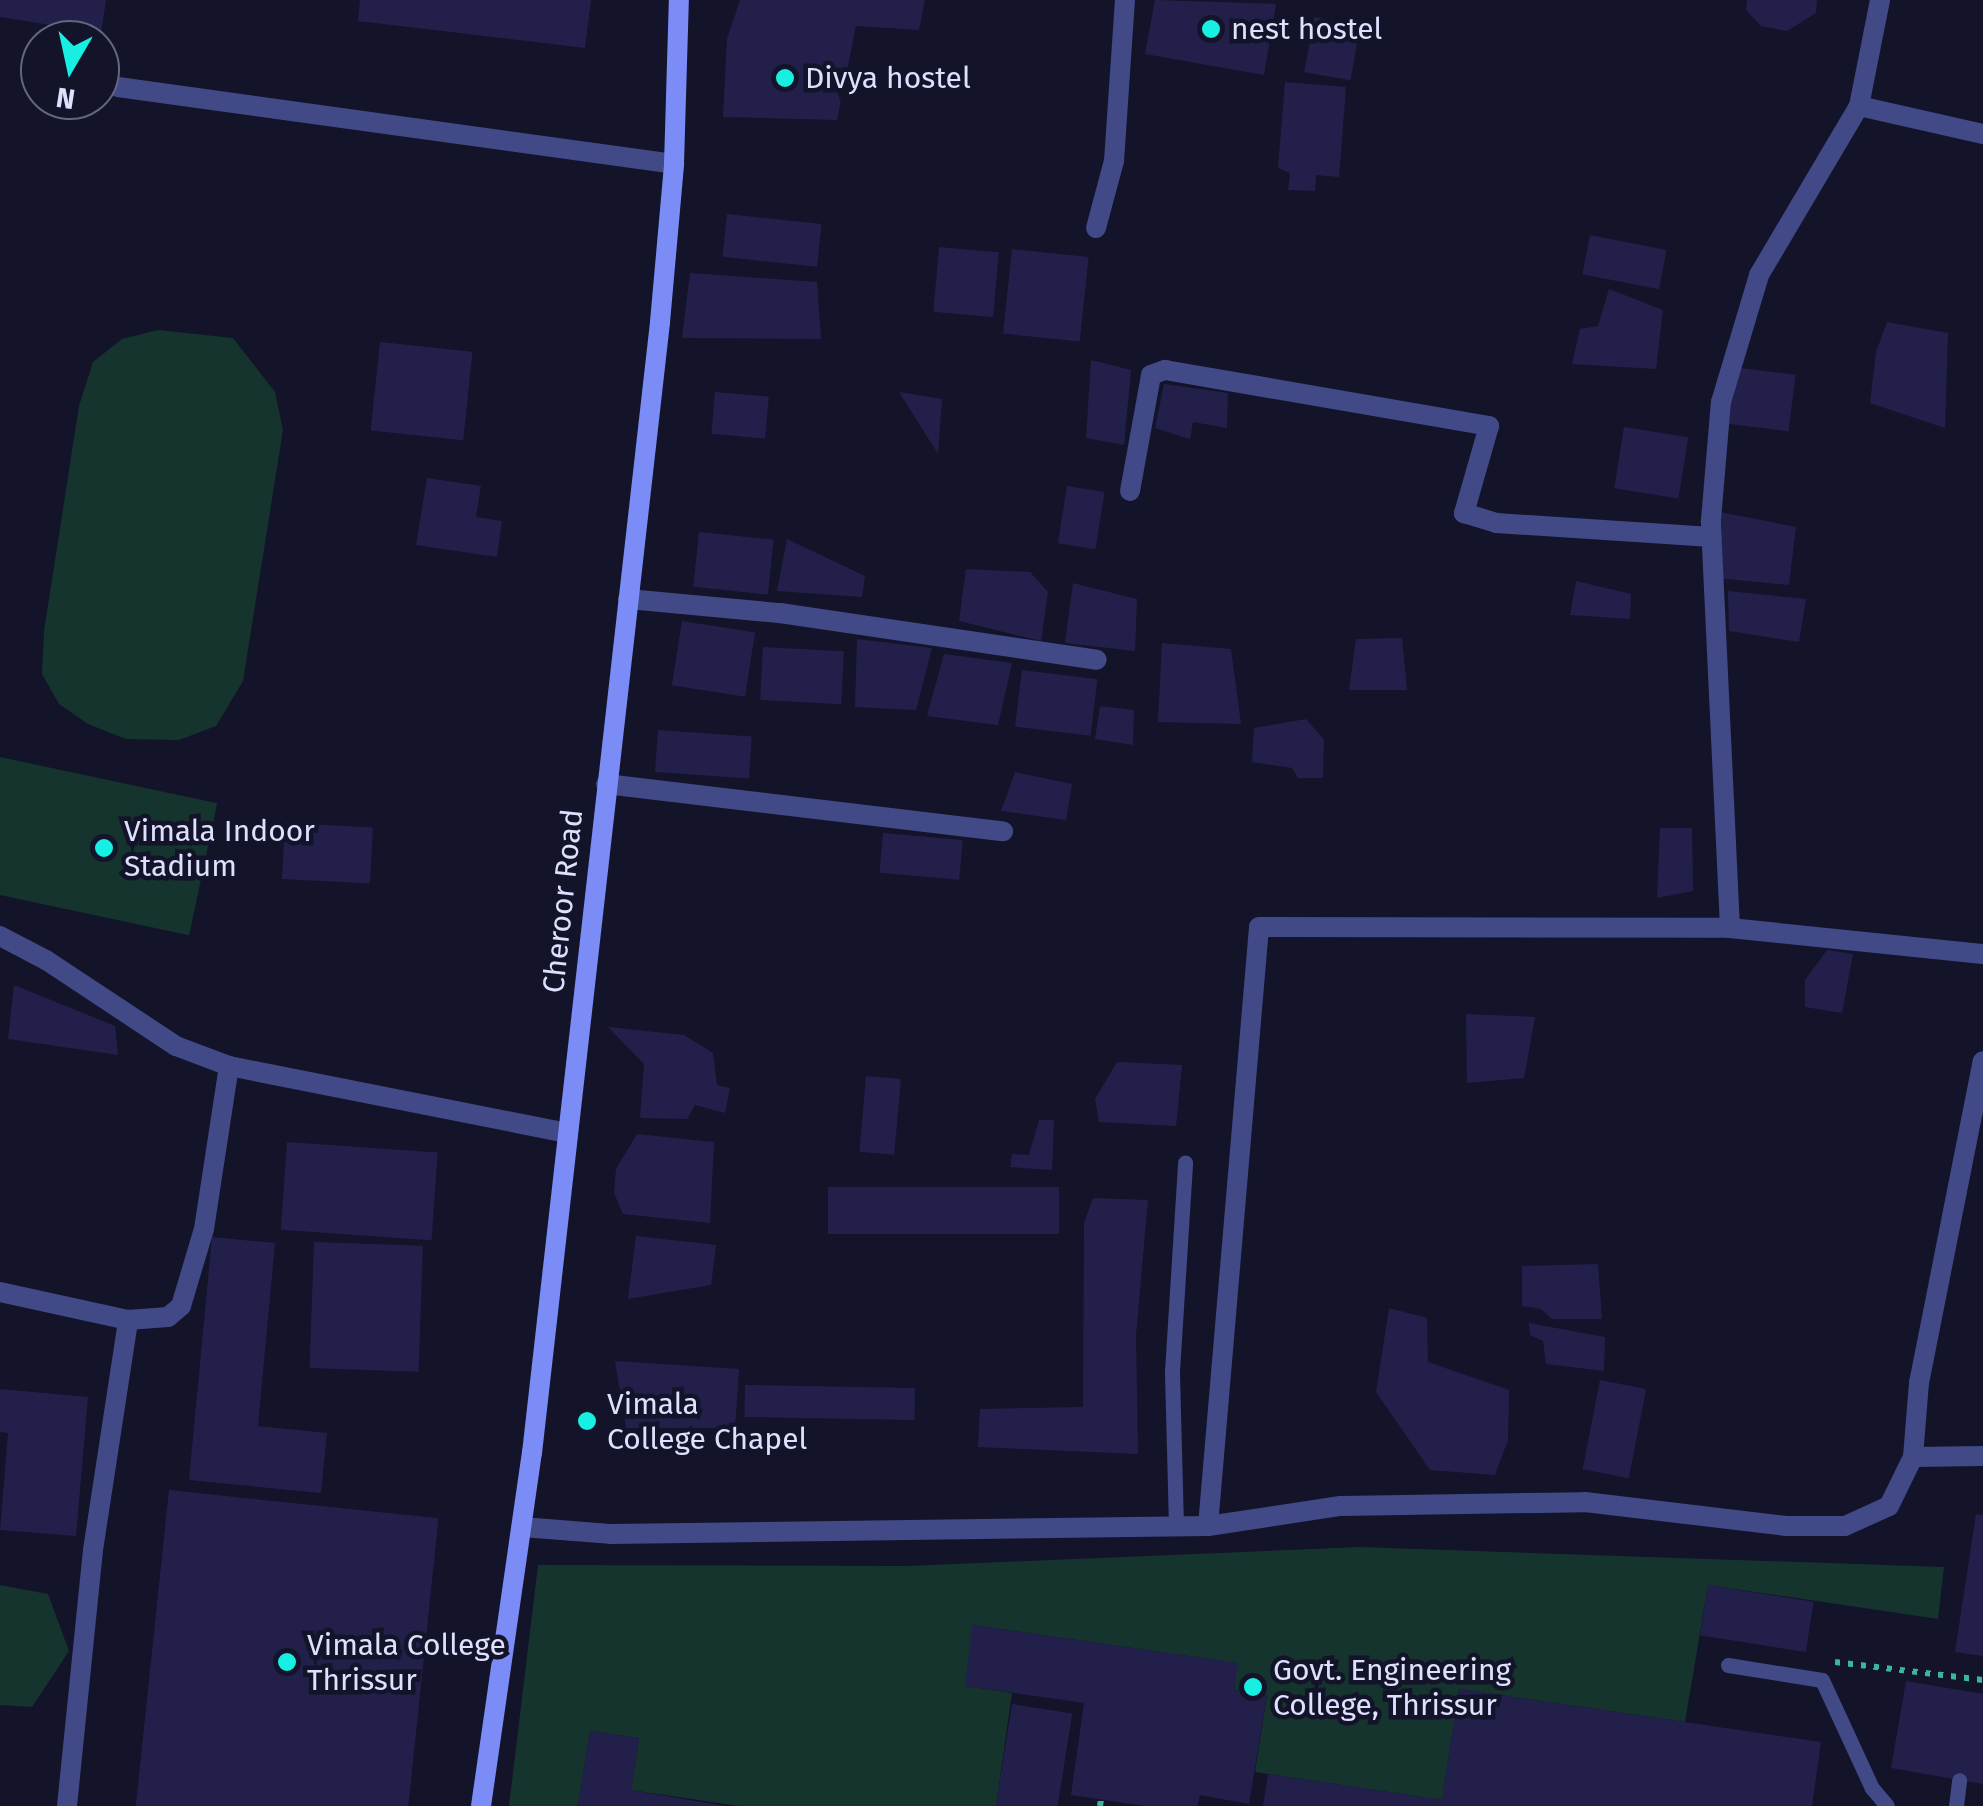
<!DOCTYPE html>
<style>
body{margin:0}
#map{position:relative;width:1983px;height:1806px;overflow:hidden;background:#13132a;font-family:"Fira Sans",sans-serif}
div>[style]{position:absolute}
.green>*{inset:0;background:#16342e;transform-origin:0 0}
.building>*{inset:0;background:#22204a;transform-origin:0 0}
.path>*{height:6px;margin-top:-3px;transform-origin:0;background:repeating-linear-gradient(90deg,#3ab69b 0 5px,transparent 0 13px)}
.service>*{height:15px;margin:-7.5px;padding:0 7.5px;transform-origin:7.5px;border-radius:7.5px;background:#414986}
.minor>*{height:20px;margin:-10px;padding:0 10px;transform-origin:10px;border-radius:10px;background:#414986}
.secondary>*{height:20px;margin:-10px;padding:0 10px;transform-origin:10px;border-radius:10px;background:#7c8cf6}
.dots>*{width:28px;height:28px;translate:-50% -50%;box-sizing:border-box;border:5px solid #13132a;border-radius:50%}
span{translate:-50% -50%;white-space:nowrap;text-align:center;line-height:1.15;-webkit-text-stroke:9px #13132a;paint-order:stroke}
.poi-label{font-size:30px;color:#dee0fd}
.left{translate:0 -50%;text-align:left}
.street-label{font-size:30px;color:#dee0fd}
.north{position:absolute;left:20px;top:20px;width:100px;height:100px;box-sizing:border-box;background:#13132a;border:2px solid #64657e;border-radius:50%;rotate:189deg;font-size:28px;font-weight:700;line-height:40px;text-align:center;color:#dee0fd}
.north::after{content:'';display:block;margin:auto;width:35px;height:45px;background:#18efe3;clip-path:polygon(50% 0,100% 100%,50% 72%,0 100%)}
</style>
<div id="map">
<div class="green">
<div style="clip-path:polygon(158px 330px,233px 338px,275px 392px,283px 430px,243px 681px,216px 726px,179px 740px,126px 739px,88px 724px,59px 704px,42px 674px,44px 631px,79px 406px,93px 362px,122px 339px)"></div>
<div style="left:0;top:757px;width:222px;height:135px;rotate:12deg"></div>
<div style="clip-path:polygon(1359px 1547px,1944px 1567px,1938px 1619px,1708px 1585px,1685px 1722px,1459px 1689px,1442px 1800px,1255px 1772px,1267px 1695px,1234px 1690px,1237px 1663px,973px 1625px,966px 1686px,1012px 1693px,996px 1806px,739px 1806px,631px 1790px,639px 1738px,590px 1731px,578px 1806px,509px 1806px,538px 1565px,907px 1566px)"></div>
<div style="clip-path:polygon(0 1585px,48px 1594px,69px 1651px,32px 1707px,0 1705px)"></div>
</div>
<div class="building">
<div style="clip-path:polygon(0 0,106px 0,101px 33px,0 17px)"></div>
<div style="clip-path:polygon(360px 0,591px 0,585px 48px,358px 21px)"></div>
<div style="clip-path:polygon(740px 0,925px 0,919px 30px,856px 26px,837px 120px,723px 117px,727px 39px)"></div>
<div style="clip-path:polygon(1155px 0,1276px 4px,1264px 75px,1145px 54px)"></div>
<div style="clip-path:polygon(1747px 0,1817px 0,1816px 13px,1787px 31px,1761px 26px,1746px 10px)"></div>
<div style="left:1314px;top:17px;width:47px;height:56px;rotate:10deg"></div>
<div style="clip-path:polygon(1285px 82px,1346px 87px,1339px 177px,1316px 175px,1315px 191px,1288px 190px,1290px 173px,1278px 168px)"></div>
<div style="left:727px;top:214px;width:95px;height:43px;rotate:6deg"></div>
<div style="left:1590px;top:235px;width:78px;height:40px;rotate:11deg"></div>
<div style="left:939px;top:247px;width:60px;height:65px;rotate:5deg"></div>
<div style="left:1012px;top:249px;width:77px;height:85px;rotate:6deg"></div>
<div style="clip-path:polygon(690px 273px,817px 282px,821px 339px,682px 338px)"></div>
<div style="clip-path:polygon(1609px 289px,1663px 310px,1656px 369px,1572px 364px,1580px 329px,1598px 326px)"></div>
<div style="clip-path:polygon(1887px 322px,1948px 333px,1945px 428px,1870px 403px,1876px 352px)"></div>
<div style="left:380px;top:342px;width:93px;height:89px;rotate:6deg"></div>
<div style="clip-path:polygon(1091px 360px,1131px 370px,1124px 445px,1086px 438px)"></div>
<div style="left:1732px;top:367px;width:64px;height:57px;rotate:7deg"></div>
<div style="clip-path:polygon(1164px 384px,1228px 393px,1227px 428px,1193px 422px,1190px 439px,1155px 428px)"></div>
<div style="left:715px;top:392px;width:54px;height:42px;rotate:5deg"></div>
<div style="clip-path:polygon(899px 392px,942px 399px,938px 454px)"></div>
<div style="left:1624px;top:427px;width:65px;height:62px;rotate:9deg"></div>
<div style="clip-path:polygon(427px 478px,481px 486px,476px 517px,502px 521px,497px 557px,416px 545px)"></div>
<div style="left:1067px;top:486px;width:38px;height:58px;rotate:9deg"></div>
<div style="clip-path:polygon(1715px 511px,1796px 527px,1789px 585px,1716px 578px)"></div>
<div style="left:699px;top:532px;width:75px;height:55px;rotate:6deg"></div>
<div style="clip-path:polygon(787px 539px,865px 576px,862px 597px,777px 591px)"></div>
<div style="clip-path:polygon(966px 569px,1030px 572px,1048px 592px,1041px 641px,959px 621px)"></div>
<div style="clip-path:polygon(1576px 581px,1631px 594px,1630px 619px,1570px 615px)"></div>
<div style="clip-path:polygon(1073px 583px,1137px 599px,1135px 651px,1065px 643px)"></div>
<div style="clip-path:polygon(1728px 591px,1806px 599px,1799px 642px,1729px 631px)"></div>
<div style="left:682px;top:621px;width:74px;height:65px;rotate:9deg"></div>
<div style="clip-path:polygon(1402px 638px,1407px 690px,1349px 690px,1356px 639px)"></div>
<div style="clip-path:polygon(857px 639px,932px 648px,916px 710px,855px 707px)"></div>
<div style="clip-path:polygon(1162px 643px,1231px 649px,1241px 724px,1158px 722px)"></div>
<div style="left:763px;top:647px;width:81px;height:53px;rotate:3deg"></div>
<div style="clip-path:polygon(944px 654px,1012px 663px,998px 725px,927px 716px)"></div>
<div style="left:1022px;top:670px;width:76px;height:57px;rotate:7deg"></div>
<div style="clip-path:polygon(1100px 706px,1134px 710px,1133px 745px,1095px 739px)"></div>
<div style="clip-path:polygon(1306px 719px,1324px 740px,1323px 778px,1298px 778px,1292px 768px,1252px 762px,1254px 728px)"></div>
<div style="left:658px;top:730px;width:94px;height:42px;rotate:4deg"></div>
<div style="clip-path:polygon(1015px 772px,1072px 784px,1066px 820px,1001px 811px)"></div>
<div style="left:285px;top:823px;width:88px;height:56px;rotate:3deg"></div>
<div style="clip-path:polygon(1660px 828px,1692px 828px,1693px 891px,1657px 898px)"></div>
<div style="left:883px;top:833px;width:80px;height:40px;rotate:5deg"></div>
<div style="clip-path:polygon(1827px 950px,1853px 954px,1842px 1013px,1805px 1007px,1805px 980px)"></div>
<div style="clip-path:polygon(14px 985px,115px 1026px,118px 1055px,8px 1039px)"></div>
<div style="clip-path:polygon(1466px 1014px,1535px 1017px,1524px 1078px,1467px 1083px)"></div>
<div style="clip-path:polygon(608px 1027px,684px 1035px,713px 1053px,717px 1085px,730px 1088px,725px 1113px,695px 1105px,687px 1119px,640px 1118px,644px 1064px)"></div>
<div style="clip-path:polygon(1117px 1062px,1182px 1065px,1176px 1126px,1099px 1122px,1095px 1099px)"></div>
<div style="left:866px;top:1076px;width:35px;height:76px;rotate:5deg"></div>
<div style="clip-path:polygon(1039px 1120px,1054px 1120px,1052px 1170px,1010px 1167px,1012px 1154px,1029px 1155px)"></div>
<div style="clip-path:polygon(637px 1134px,714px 1142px,710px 1223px,623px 1214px,614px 1193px,616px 1169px)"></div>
<div style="left:287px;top:1142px;width:151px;height:88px;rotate:4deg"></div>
<div style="left:828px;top:1187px;width:231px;height:47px"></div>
<div style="clip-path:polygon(1093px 1198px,1148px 1200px,1136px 1335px,1138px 1454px,978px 1447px,980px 1409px,1083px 1407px,1084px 1223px)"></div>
<div style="clip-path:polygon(636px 1236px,716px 1245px,711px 1285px,628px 1299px)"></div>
<div style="clip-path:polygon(212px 1237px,275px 1243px,258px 1426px,327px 1433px,321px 1493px,189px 1480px)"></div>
<div style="left:314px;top:1242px;width:109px;height:126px;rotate:2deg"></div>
<div style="clip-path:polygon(1598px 1264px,1602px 1319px,1552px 1319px,1541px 1309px,1522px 1306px,1522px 1266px)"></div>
<div style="clip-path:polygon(1389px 1308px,1427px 1318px,1428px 1362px,1509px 1390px,1508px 1440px,1495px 1475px,1430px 1470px,1376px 1392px)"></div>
<div style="clip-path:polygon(1529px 1323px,1605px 1337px,1604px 1371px,1546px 1364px,1543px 1341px,1530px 1335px)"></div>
<div style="clip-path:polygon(615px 1361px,739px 1369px,735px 1428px,626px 1428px)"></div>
<div style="left:1600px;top:1380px;width:47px;height:91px;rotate:11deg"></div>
<div style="left:745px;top:1385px;width:170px;height:32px;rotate:1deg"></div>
<div style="clip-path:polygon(0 1389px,88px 1397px,76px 1536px,0 1530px,8px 1433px,0 1432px)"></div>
<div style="left:169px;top:1490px;width:271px;height:318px;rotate:6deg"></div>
<div style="clip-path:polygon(1976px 1514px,1983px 1515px,1983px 1656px,1955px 1652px)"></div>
<div style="left:1708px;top:1585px;width:107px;height:51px;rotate:9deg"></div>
<div style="clip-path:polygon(972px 1625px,1238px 1663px,1234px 1690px,1267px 1694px,1249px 1804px,1200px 1795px,1197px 1806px,1145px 1806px,1071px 1795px,1084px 1703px,965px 1686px)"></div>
<div style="clip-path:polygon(1906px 1681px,1983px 1694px,1983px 1784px,1891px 1768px)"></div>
<div style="clip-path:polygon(1459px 1689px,1821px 1742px,1812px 1806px,1263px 1806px,1268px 1774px,1442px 1800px)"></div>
<div style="left:1012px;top:1704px;width:61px;height:103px;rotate:9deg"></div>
<div style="clip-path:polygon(590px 1731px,639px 1738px,631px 1790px,725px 1806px,578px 1806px)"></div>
</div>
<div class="path">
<div style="left:1835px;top:1662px;width:149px;rotate:6.9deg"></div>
<div style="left:1100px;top:1806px;width:6px;rotate:-81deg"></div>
</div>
<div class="service">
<div style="left:1176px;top:1526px;width:155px;rotate:-91.5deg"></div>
<div style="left:1172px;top:1371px;width:209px;rotate:-86.4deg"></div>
<div style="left:1728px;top:1665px;width:95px;rotate:9.1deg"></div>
<div style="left:1822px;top:1680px;width:119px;rotate:65.2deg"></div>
<div style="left:1872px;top:1788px;width:23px;rotate:50deg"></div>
<div style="left:1956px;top:1806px;width:26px;rotate:-83deg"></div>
</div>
<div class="minor">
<div style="left:1880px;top:0;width:108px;rotate:101.2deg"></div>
<div style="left:1859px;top:106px;width:127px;rotate:12.7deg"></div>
<div style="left:118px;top:87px;width:561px;rotate:7.88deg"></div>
<div style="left:1096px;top:228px;width:69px;rotate:-75deg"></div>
<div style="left:1114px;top:161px;width:161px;rotate:-86.1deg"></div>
<div style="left:1130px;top:491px;width:118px;rotate:-79.7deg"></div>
<div style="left:1151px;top:375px;width:15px;rotate:-20deg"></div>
<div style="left:1165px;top:370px;width:329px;rotate:9.8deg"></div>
<div style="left:1489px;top:426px;width:91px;rotate:106deg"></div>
<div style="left:1464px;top:513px;width:34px;rotate:17deg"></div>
<div style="left:1496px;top:523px;width:216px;rotate:3.7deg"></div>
<div style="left:628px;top:599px;width:153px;rotate:5.3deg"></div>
<div style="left:780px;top:613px;width:320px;rotate:8.4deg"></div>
<div style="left:606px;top:784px;width:400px;rotate:6.8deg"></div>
<div style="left:1730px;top:928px;width:408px;rotate:-92.7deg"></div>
<div style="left:1711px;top:520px;width:118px;rotate:-85.2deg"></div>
<div style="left:1721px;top:402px;width:133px;rotate:-73.3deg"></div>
<div style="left:1759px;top:275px;width:196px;rotate:-59.4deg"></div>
<div style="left:0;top:936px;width:52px;rotate:27.6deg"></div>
<div style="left:46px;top:960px;width:156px;rotate:33.5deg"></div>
<div style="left:176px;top:1046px;width:57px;rotate:20.7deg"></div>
<div style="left:0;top:1292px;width:131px;rotate:12.3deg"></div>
<div style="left:128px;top:1320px;width:40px;rotate:-4.3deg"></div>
<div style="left:168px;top:1317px;width:17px;rotate:-40deg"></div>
<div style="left:181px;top:1306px;width:80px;rotate:-73.4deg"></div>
<div style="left:204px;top:1229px;width:165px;rotate:-81.3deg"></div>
<div style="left:229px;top:1066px;width:344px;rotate:11.2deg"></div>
<div style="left:1913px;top:1457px;width:70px;rotate:-0.8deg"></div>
<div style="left:1208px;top:1526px;width:601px;rotate:-85.13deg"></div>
<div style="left:1259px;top:927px;width:471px;rotate:0.1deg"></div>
<div style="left:1730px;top:928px;width:254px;rotate:5.9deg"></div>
<div style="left:522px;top:1527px;width:88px;rotate:4.5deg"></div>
<div style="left:610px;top:1534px;width:598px;rotate:-0.77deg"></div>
<div style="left:1208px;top:1526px;width:134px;rotate:-8.6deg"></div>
<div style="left:1341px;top:1506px;width:244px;rotate:-0.9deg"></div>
<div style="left:1585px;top:1502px;width:201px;rotate:6.8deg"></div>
<div style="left:1785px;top:1526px;width:60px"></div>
<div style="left:1845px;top:1526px;width:48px;rotate:-24.4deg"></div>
<div style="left:1889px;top:1506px;width:55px;rotate:-63.9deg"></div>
<div style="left:1913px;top:1457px;width:74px;rotate:-85.4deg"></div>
<div style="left:1919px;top:1383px;width:328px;rotate:-78.8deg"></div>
<div style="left:67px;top:1806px;width:257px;rotate:-84.2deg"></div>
<div style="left:93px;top:1550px;width:233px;rotate:-81.3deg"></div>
</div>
<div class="secondary">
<div style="left:481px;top:1806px;width:357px;rotate:-81.8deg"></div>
<div style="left:532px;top:1453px;width:1138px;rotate:-83.54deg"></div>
<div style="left:660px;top:322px;width:159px;rotate:-84.9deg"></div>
<div style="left:674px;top:164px;width:164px;rotate:-88.3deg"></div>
</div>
<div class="dots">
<div style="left:1211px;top:29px;background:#18efe3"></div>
<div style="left:785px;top:78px;background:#18efe3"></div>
<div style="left:104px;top:848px;background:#18efe3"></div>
<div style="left:587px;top:1421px;background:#18efe3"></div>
<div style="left:287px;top:1662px;background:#18efe3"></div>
<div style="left:1253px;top:1687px;background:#18efe3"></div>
</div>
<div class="poi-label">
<span class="left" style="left:1231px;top:29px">nest hostel</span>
<span class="left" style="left:805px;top:78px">Divya hostel</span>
<span class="left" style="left:124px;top:848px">Vimala Indoor<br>Stadium</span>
<span class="left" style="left:607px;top:1421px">Vimala<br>College Chapel</span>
<span class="left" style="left:307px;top:1662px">Vimala College<br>Thrissur</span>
<span class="left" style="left:1273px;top:1687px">Govt. Engineering<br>College, Thrissur</span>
</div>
<div class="street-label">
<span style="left:563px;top:901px;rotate:-84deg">Cheroor Road</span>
</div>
<div class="north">N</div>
</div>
